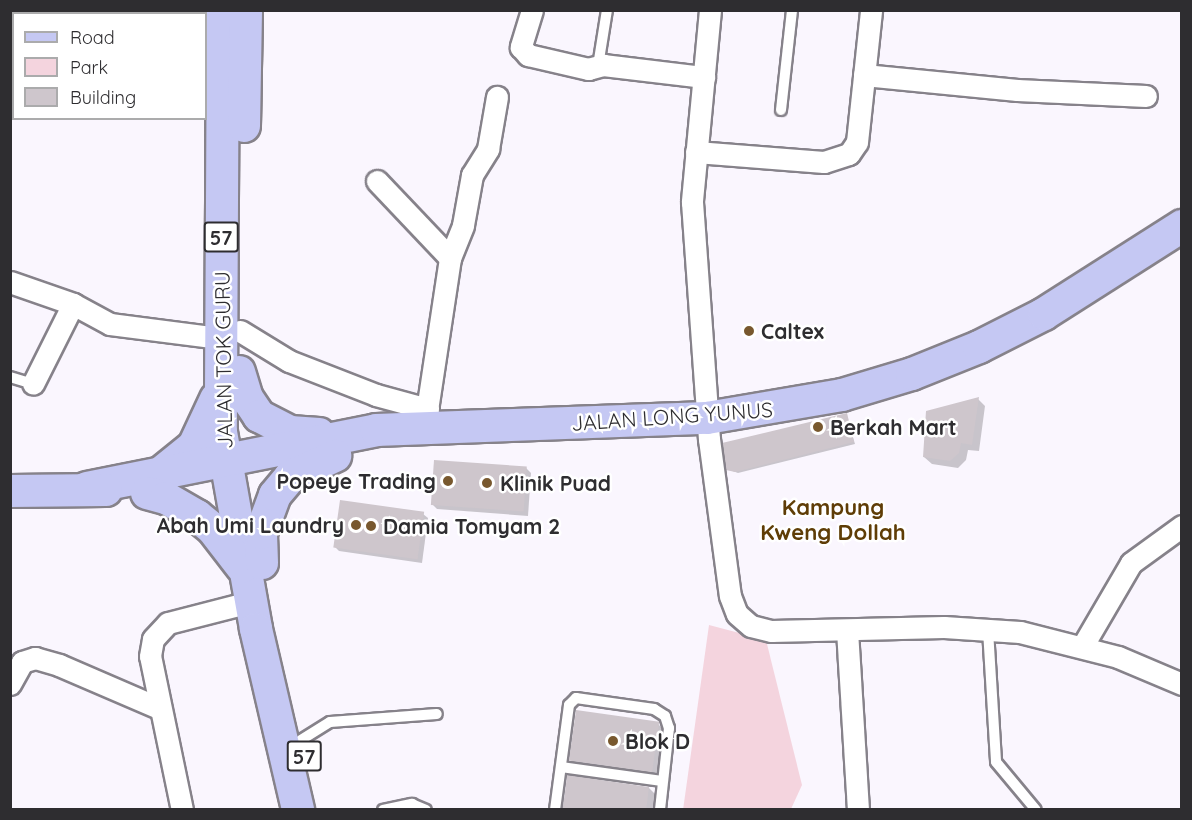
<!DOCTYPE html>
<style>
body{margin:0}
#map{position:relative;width:1192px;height:820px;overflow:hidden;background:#faf6fe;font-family:Quicksand,sans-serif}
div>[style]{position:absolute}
.green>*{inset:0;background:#f4d4de}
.shadow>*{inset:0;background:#0003}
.building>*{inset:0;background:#cec6cc;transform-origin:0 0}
.roads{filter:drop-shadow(2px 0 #86828a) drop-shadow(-2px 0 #86828a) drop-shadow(0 2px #86828a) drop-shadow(0 -2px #86828a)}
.service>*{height:10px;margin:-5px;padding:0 5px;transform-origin:5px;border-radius:5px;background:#fff}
.minor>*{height:21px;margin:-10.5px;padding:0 10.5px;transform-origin:10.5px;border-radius:10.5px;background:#fff}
.primary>*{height:32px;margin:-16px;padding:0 16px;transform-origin:16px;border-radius:16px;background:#c5c8f3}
.dots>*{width:16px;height:16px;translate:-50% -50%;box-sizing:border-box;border:3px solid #fff;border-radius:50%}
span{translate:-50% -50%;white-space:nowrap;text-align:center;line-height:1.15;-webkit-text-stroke:5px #fff;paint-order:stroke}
.shield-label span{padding:2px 4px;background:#fff;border:2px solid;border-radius:4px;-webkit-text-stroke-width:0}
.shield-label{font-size:20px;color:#2e2d30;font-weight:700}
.poi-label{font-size:21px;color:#2e2d30;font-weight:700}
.left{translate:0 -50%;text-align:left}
.right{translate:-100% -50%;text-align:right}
.street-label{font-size:21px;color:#2e2d30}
.neighbourhood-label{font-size:22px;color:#5f3d06;font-weight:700}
.frame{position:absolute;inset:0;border:12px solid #2e2d30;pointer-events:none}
.legend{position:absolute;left:12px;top:12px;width:195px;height:108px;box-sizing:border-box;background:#fff;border:2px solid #ababac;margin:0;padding:8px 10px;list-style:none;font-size:18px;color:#2e2d30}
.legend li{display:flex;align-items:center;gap:12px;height:30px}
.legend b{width:30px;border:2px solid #ababac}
</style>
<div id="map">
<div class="green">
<div style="clip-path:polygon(709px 625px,766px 640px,802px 785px,791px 809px,683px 810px)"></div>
</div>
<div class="shadow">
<div style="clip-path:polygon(978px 399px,985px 406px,979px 451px,968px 450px,966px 460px,958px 468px,932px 464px,924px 457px)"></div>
<div style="clip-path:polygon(846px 414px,855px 444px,738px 473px,727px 469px)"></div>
<div style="clip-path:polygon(526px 468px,531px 473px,528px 516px,437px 509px,432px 504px)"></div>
<div style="clip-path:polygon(423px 514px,428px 518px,422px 563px,339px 551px,335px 547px)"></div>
<div style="clip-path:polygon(658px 724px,672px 738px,665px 785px,585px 774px,571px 760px)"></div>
<div style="clip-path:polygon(568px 777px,649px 788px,663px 802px,662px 810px,562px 810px)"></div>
</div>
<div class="building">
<div style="clip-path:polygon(979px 397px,972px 445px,961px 443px,959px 453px,950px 461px,923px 457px,926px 411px)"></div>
<div style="clip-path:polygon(847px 413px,854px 442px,735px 472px,726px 470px,722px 443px)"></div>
<div style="left:434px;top:460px;width:93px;height:45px;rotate:4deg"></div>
<div style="left:340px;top:500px;width:85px;height:48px;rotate:8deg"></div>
<div style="left:576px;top:710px;width:84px;height:51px;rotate:8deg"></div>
<div style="clip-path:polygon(567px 775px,649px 787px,646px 810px,563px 810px)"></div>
</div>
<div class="roads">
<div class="service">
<div style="left:10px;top:19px;width:4px"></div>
<div style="left:598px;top:66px;width:57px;rotate:-80.9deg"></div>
<div style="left:781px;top:110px;width:101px;rotate:-83.7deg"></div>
<div style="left:10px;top:377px;width:24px;rotate:17deg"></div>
<div style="left:988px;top:630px;width:132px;rotate:86.5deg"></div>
<div style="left:996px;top:762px;width:62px;rotate:50.2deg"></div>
<div style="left:301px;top:740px;width:34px;rotate:-32deg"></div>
<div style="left:330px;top:722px;width:107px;rotate:-4.3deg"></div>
<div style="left:561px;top:767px;width:102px;rotate:7.9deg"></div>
<div style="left:383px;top:810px;width:30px;rotate:-12deg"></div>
<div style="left:412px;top:804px;width:15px;rotate:23deg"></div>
<div style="left:555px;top:810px;width:106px;rotate:-82.4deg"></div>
<div style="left:569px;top:705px;width:10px;rotate:-45deg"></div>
<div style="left:576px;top:698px;width:79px;rotate:8deg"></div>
<div style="left:654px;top:709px;width:13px;rotate:32deg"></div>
<div style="left:665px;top:716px;width:13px;rotate:72deg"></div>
<div style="left:669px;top:728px;width:82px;rotate:96.3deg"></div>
</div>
<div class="minor">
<div style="left:532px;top:10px;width:39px;rotate:107deg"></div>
<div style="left:521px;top:47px;width:11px;rotate:49deg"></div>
<div style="left:528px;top:55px;width:62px;rotate:13.1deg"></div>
<div style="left:588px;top:69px;width:16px;rotate:-15deg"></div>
<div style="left:603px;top:65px;width:102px;rotate:6.8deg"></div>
<div style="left:710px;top:10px;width:193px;rotate:95.4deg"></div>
<div style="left:692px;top:202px;width:238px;rotate:85.9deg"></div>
<div style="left:709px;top:439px;width:158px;rotate:82.4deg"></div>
<div style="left:730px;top:596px;width:19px;rotate:69deg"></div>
<div style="left:737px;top:614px;width:18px;rotate:41deg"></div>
<div style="left:751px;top:626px;width:21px;rotate:14deg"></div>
<div style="left:771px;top:631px;width:173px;rotate:-1.3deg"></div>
<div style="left:944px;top:627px;width:76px;rotate:3.8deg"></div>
<div style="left:1020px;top:632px;width:101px;rotate:14.3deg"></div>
<div style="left:1118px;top:657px;width:69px;rotate:22.9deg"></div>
<div style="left:864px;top:75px;width:154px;rotate:5.6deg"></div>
<div style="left:1017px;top:90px;width:129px;rotate:2.7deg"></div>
<div style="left:10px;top:84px;width:4px"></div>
<div style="left:696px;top:152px;width:128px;rotate:4.5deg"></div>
<div style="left:824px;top:162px;width:26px;rotate:-18deg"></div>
<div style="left:849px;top:154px;width:14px;rotate:-56deg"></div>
<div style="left:857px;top:142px;width:133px;rotate:-83.9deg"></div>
<div style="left:377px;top:181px;width:106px;rotate:46.5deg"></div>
<div style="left:10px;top:282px;width:67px;rotate:19.2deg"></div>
<div style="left:73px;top:304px;width:89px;rotate:116.6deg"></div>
<div style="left:73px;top:304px;width:42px;rotate:28.4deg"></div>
<div style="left:110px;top:324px;width:111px;rotate:7.3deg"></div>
<div style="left:240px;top:331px;width:57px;rotate:31.5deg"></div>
<div style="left:289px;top:361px;width:93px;rotate:21.3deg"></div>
<div style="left:376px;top:395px;width:54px;rotate:15.1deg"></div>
<div style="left:424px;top:430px;width:174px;rotate:-81.4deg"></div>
<div style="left:450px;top:258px;width:35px;rotate:-68deg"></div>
<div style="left:463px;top:225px;width:51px;rotate:-79.8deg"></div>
<div style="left:472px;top:175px;width:31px;rotate:-58deg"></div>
<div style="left:488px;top:149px;width:53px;rotate:-80.2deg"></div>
<div style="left:847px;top:630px;width:180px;rotate:86.5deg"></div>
<div style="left:1082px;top:647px;width:97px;rotate:-59.7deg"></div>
<div style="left:1131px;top:563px;width:63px;rotate:-36deg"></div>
<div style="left:10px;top:684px;width:25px;rotate:-61deg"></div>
<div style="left:22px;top:662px;width:14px;rotate:-17deg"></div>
<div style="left:35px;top:658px;width:25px;rotate:16deg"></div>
<div style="left:59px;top:665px;width:109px;rotate:23.3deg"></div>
<div style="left:182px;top:810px;width:157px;rotate:-101.7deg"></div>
<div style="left:150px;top:656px;width:17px;rotate:-80deg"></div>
<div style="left:153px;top:639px;width:22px;rotate:-47deg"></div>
<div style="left:168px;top:623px;width:85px;rotate:-14.4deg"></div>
</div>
<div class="primary">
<div style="left:223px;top:10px;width:422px;rotate:90.3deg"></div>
<div style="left:221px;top:432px;width:200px;rotate:79.9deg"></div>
<div style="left:256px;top:629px;width:186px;rotate:76.9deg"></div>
<div style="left:244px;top:126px;width:116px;rotate:-89deg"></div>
<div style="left:239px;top:372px;width:27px;rotate:73deg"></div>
<div style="left:247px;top:398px;width:22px;rotate:56deg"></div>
<div style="left:259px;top:416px;width:35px;rotate:27deg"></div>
<div style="left:290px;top:432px;width:29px;rotate:4deg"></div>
<div style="left:162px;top:472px;width:41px;rotate:-39.1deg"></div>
<div style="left:194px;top:446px;width:52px;rotate:-64.9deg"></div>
<div style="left:87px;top:488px;width:295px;rotate:-11.3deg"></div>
<div style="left:376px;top:430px;width:331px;rotate:-2.1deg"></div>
<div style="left:707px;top:418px;width:137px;rotate:-9.7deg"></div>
<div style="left:842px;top:395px;width:73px;rotate:-16.7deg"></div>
<div style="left:912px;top:374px;width:72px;rotate:-21.9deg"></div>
<div style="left:979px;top:347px;width:73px;rotate:-26.9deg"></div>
<div style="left:1044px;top:314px;width:164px;rotate:-32.5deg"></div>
<div style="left:10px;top:491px;width:96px;rotate:-0.6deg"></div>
<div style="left:147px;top:493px;width:20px;rotate:15deg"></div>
<div style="left:166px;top:498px;width:36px;rotate:30deg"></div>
<div style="left:197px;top:516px;width:19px;rotate:39deg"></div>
<div style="left:212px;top:528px;width:49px;rotate:52.4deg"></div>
<div style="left:262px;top:563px;width:30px;rotate:-92deg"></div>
<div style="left:261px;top:533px;width:40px;rotate:-69.8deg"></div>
<div style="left:275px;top:495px;width:23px;rotate:-50deg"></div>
<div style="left:290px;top:477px;width:50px;rotate:-25deg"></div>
</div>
</div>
<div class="dots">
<div style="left:749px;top:331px;background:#78582e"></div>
<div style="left:818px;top:427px;background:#78582e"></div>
<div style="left:448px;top:481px;background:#78582e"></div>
<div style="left:487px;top:483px;background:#78582e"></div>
<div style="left:356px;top:525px;background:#78582e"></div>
<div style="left:371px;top:526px;background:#78582e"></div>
<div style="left:613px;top:741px;background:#78582e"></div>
</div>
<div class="shield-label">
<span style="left:221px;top:237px">57</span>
<span style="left:304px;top:756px">57</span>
</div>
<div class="poi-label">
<span class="left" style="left:761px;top:331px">Caltex</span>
<span class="left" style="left:830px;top:427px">Berkah Mart</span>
<span class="right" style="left:436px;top:481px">Popeye Trading</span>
<span class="left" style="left:500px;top:483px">Klinik Puad</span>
<span class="right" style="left:344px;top:525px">Abah Umi Laundry</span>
<span class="left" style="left:383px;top:526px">Damia Tomyam 2</span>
<span class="left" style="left:625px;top:741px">Blok D</span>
</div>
<div class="street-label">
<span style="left:223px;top:360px;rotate:-91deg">JALAN TOK GURU</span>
<span style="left:672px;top:416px;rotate:-4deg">JALAN LONG YUNUS</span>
</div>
<div class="neighbourhood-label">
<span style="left:833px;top:520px">Kampung<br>Kweng Dollah</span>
</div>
<div class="frame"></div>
<ul class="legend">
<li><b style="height:8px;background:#c5c8f3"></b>Road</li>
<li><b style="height:16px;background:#f4d4de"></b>Park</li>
<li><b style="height:16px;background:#cec6cc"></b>Building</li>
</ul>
</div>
